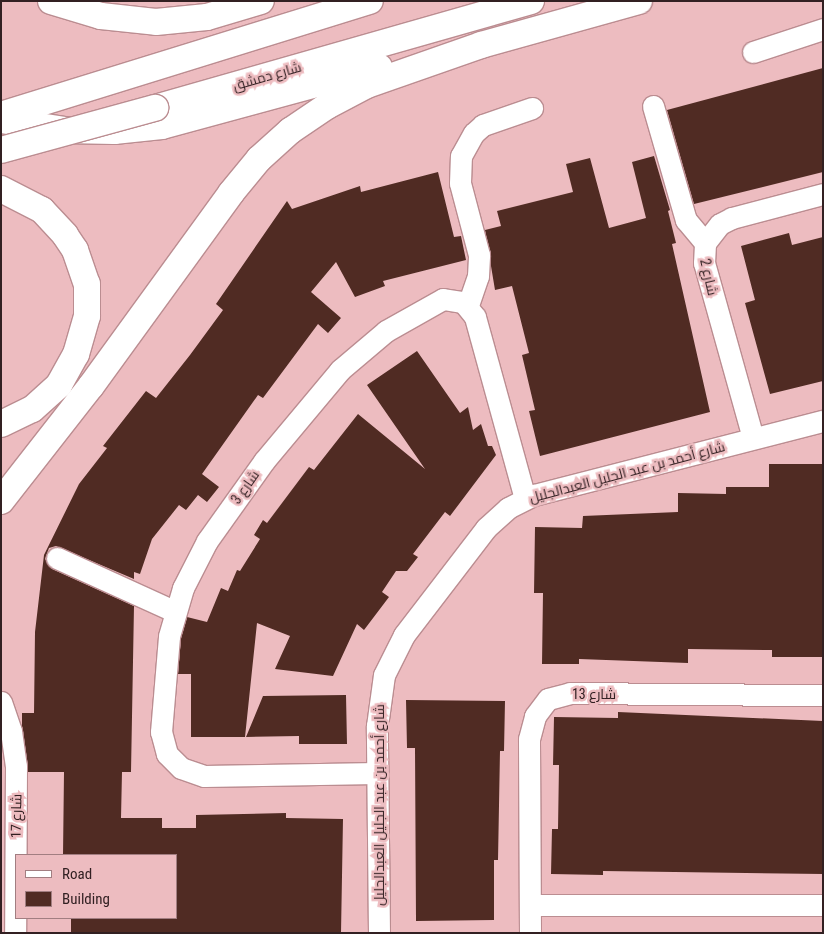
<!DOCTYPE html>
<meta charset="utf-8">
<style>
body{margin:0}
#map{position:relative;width:824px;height:934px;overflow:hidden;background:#edbcc0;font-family:"Roboto Condensed",Cairo,sans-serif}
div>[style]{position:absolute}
.building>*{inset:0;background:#502b23}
.roads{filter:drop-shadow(1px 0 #bb8d91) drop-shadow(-1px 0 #bb8d91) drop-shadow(0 1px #bb8d91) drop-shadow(0 -1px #bb8d91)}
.minor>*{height:21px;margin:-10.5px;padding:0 10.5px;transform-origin:10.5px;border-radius:10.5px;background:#fff}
.major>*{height:26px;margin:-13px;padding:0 13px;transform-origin:13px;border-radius:13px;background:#fff}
.bridges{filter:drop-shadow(1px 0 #bb8d91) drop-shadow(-1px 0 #bb8d91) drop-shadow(0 1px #bb8d91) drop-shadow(0 -1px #bb8d91)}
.major-bridge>*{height:26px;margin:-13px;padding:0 13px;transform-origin:13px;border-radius:13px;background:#fff}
span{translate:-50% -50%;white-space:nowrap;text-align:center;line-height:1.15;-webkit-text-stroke:5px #edbcc0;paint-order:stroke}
.street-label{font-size:14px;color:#322022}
.frame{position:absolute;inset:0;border:2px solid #322022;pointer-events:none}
.legend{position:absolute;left:15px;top:854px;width:162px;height:65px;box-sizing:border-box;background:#edbcc0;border:1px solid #a27e81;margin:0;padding:6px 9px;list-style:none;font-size:15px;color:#322022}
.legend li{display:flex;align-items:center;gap:10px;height:25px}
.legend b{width:25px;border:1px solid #a27e81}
</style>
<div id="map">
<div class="building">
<div style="clip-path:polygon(823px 68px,823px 172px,694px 204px,667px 110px)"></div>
<div style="clip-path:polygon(654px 156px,670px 210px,668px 211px,676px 243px,672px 244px,710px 412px,540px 456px,529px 411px,535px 410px,522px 355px,529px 353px,512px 286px,495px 290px,485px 230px,501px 226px,497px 211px,573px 192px,566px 164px,590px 158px,609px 228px,646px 218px,632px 162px)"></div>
<div style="clip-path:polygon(438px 172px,454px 237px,461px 236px,466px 260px,383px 281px,385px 286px,355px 297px,336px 262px,311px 292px,341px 318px,328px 333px,318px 324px,263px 398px,258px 395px,202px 474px,219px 487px,207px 502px,198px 495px,186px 510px,179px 505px,152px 539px,140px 574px,134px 572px,134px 579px,56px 546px,49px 548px,45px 559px,52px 569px,134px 606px,131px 772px,122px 772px,121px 818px,162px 818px,162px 828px,196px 828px,196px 815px,286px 813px,286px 818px,343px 819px,341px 933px,71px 933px,71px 918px,176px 918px,176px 855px,63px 855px,64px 772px,28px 772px,22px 726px,22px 713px,34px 713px,35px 632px,44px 555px,79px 484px,107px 448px,103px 446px,146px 391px,156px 398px,190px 355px,223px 310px,216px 304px,287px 201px,292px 209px,360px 186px,361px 192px)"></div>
<div style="clip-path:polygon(789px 233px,792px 245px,823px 237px,823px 381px,770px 394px,745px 303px,755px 300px,741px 246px)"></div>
<div style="clip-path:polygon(417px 351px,460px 413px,468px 407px,473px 430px,481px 424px,488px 446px,492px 446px,496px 455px,450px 516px,445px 512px,413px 554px,418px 557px,407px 571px,396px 571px,382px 592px,389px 597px,364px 630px,357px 624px,333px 676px,275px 669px,290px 636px,257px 623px,245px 737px,191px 737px,191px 674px,178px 674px,181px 638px,187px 617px,207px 622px,221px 588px,228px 591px,237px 570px,240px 571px,260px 539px,254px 535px,263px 520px,267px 523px,309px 467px,314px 470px,358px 414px,425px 469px,367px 385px)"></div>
<div style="clip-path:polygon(769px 464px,823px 464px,823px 657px,772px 657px,772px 650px,688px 649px,688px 663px,579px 659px,579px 664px,542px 664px,543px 593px,534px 593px,535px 527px,582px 528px,583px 516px,678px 512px,678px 493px,726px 494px,726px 487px,769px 487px)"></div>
<div style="clip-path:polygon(346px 695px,347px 744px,299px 744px,299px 736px,246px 737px,263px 696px)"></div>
<div style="clip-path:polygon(406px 700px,505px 701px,504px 751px,500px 751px,498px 860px,494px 860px,494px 920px,416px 921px,415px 748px,407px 748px)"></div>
<div style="clip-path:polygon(618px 712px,823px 721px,823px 874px,603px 871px,603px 875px,551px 874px,552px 829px,558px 829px,559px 765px,553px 765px,554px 717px,618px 718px)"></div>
</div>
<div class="roads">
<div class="minor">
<div style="left:753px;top:52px;width:74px;rotate:-18.2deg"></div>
<div style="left:653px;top:106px;width:119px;rotate:73.9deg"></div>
<div style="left:686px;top:220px;width:30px;rotate:50deg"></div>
<div style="left:468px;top:305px;width:31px;rotate:-71deg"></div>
<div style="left:478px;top:276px;width:21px;rotate:-87deg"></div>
<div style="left:479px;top:255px;width:74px;rotate:-104.8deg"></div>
<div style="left:460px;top:183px;width:27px;rotate:-88deg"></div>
<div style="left:461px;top:156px;width:26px;rotate:-61deg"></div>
<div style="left:474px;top:133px;width:12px;rotate:-42deg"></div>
<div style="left:483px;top:125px;width:52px;rotate:-19.1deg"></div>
<div style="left:753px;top:438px;width:182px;rotate:-105.6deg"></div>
<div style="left:704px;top:263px;width:20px;rotate:-87deg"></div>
<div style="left:705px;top:243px;width:24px;rotate:-52deg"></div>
<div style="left:720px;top:224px;width:13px;rotate:-27deg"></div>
<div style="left:732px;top:218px;width:94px;rotate:-14.8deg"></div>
<div style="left:57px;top:558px;width:128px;rotate:24.4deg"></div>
<div style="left:1px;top:702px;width:31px;rotate:71deg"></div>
<div style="left:11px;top:731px;width:35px;rotate:82deg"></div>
<div style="left:16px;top:766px;width:167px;rotate:90.3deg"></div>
<div style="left:377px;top:773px;width:173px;rotate:179deg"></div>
<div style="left:204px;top:776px;width:24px;rotate:-161deg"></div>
<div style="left:181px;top:768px;width:20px;rotate:-135deg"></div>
<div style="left:167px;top:754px;width:23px;rotate:-105deg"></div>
<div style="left:161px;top:732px;width:96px;rotate:-85.2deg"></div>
<div style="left:169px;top:636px;width:50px;rotate:-73.7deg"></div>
<div style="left:183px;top:588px;width:53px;rotate:-62.9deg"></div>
<div style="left:207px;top:541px;width:98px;rotate:-54.5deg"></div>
<div style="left:264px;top:461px;width:119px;rotate:-50.1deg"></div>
<div style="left:340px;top:370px;width:60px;rotate:-40.3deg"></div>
<div style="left:386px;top:331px;width:65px;rotate:-29.3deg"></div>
<div style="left:443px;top:299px;width:20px;rotate:9deg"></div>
<div style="left:463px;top:302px;width:19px;rotate:51deg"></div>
<div style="left:475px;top:317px;width:188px;rotate:74.6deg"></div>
<div style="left:530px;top:905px;width:293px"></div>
<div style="left:379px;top:933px;width:207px;rotate:-90.6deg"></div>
<div style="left:377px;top:726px;width:51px;rotate:-82.2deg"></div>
<div style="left:384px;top:675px;width:45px;rotate:-63.4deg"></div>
<div style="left:404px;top:635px;width:135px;rotate:-52.5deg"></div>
<div style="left:486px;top:528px;width:30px;rotate:-42deg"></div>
<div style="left:508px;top:508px;width:29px;rotate:-27deg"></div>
<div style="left:534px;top:495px;width:298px;rotate:-14.4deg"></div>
<div style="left:530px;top:933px;width:194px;rotate:-90.3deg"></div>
<div style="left:529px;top:739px;width:24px;rotate:-75deg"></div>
<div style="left:535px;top:716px;width:21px;rotate:-53deg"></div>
<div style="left:548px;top:699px;width:23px;rotate:-15deg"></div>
<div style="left:570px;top:693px;width:253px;rotate:0.5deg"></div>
</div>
<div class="major">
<div style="left:51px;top:1px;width:52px;rotate:16.7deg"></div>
<div style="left:101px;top:16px;width:55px;rotate:6.2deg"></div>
<div style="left:156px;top:22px;width:51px;rotate:-5.6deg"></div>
<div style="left:207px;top:17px;width:56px;rotate:-16.5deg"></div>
<div style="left:155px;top:108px;width:391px;rotate:-15.9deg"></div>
<div style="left:1px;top:115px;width:386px;rotate:-17.2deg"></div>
<div style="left:1px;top:120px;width:65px;rotate:8.9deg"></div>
<div style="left:65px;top:130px;width:49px;rotate:1.2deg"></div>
<div style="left:114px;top:131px;width:48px;rotate:-5.9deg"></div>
<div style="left:162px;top:126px;width:225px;rotate:-15.2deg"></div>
<div style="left:1px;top:189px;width:46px;rotate:27.1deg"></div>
<div style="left:42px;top:210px;width:34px;rotate:47deg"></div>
<div style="left:65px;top:235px;width:18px;rotate:56deg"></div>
<div style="left:75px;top:250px;width:36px;rotate:71deg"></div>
<div style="left:87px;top:284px;width:32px;rotate:90deg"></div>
<div style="left:87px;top:316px;width:40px;rotate:106deg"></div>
<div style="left:76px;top:354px;width:35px;rotate:119deg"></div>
<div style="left:59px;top:385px;width:36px;rotate:138deg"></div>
<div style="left:32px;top:409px;width:34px;rotate:154deg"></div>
<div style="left:1px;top:501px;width:146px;rotate:-52deg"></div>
<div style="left:91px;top:386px;width:238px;rotate:-54deg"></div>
<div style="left:231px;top:193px;width:44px;rotate:-50.5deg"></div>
<div style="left:259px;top:159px;width:42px;rotate:-42.1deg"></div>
<div style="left:290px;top:131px;width:45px;rotate:-34deg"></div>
<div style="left:327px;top:106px;width:45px;rotate:-27.7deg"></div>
<div style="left:367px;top:85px;width:121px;rotate:-19.3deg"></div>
<div style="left:481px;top:45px;width:164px;rotate:-15.6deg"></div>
</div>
</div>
<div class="bridges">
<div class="major-bridge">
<div style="left:1px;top:150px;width:160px;rotate:-15.3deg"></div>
</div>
</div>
<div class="street-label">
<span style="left:267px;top:76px;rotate:-16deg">شارع دمشق</span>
<span style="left:709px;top:277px;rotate:77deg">شارع 2</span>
<span style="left:627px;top:472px;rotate:-15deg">شارع أحمد بن عبد الجليل العبدالجليل</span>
<span style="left:245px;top:487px;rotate:-55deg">شارع 3</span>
<span style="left:594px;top:694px">شارع 13</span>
<span style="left:379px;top:805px;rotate:-90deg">شارع أحمد بن عبد الجليل العبدالجليل</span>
<span style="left:16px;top:816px;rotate:-89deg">شارع 17</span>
</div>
<div class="frame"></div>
<ul class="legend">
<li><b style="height:6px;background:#fff"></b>Road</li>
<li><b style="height:14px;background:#502b23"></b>Building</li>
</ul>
</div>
